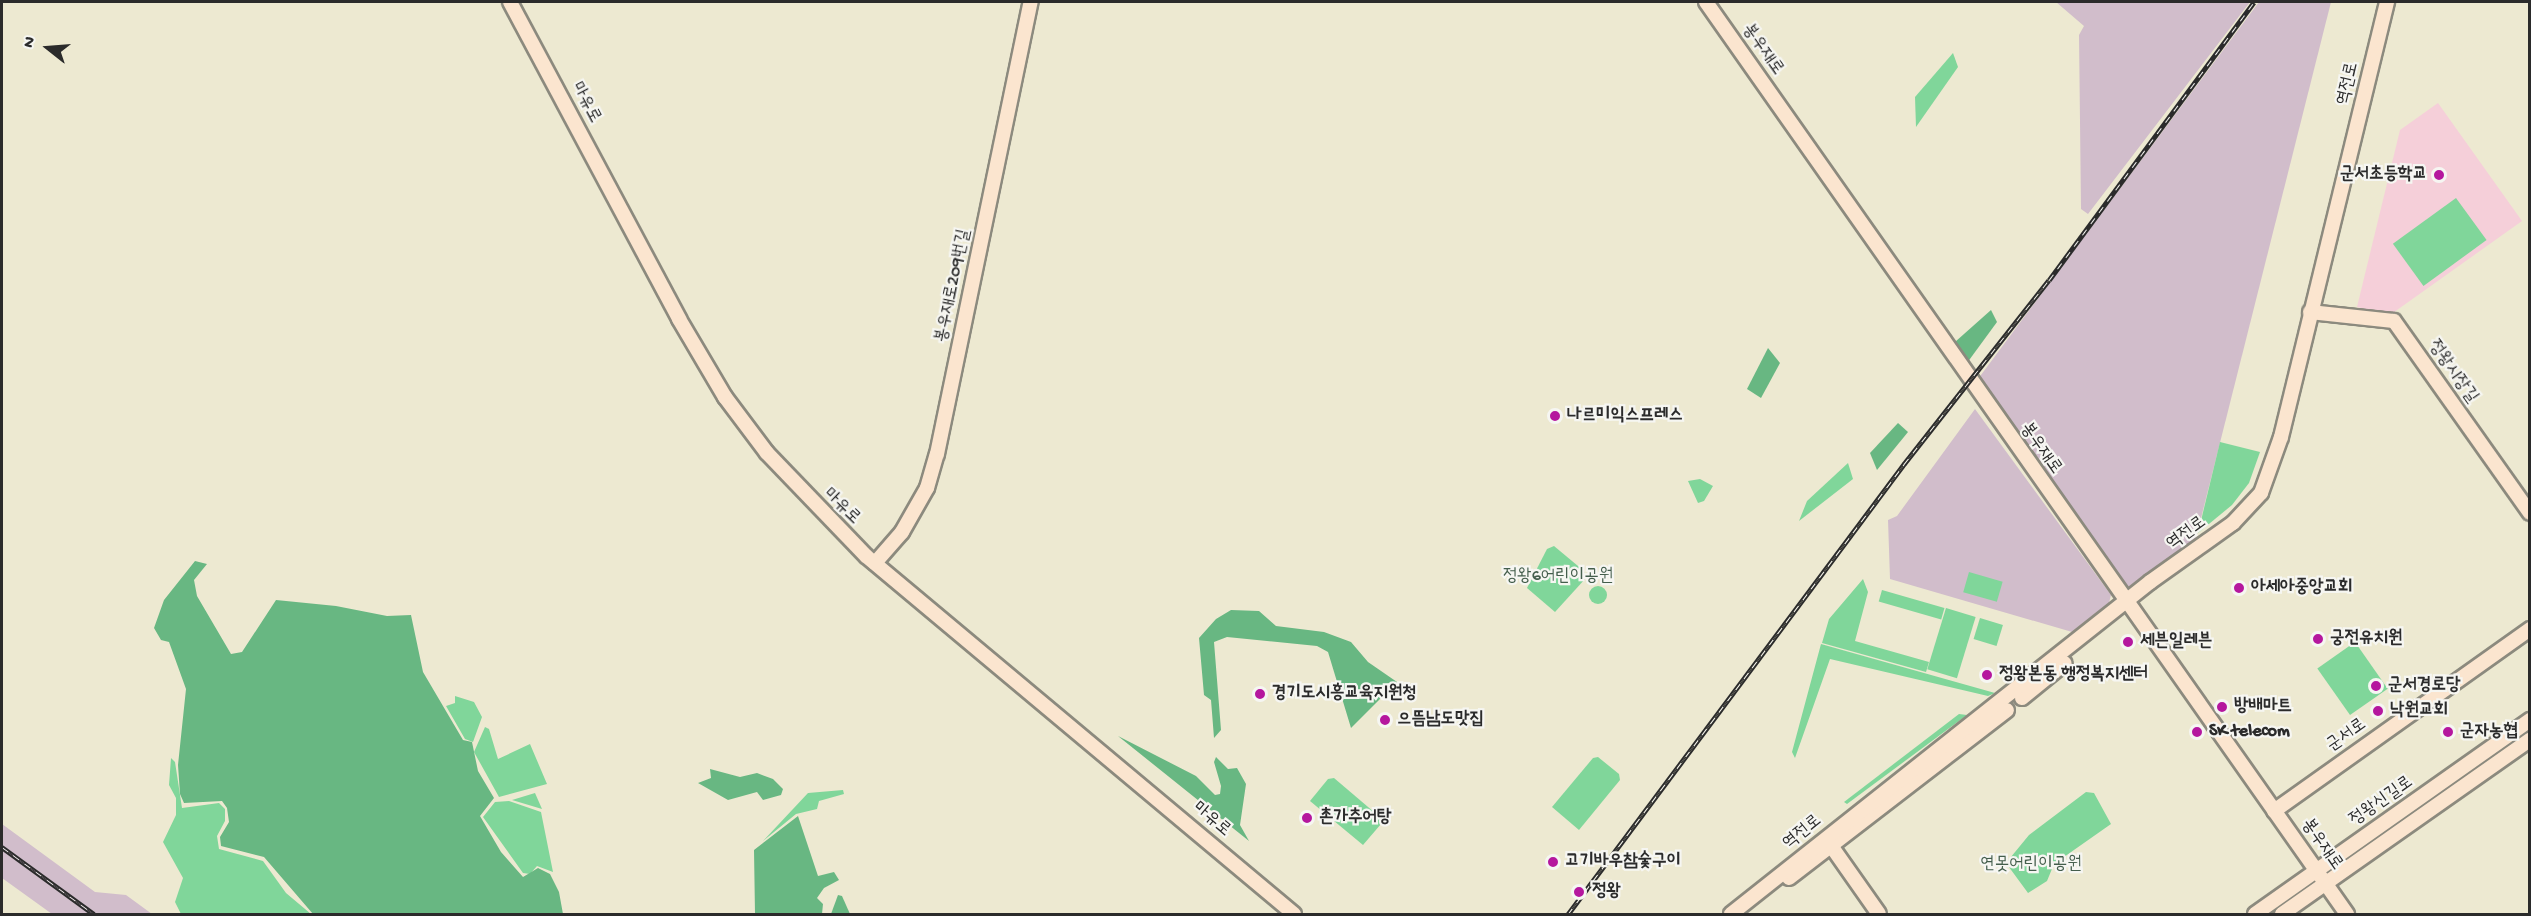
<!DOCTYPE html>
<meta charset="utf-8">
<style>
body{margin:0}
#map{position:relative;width:2531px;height:916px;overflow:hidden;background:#ede9d1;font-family:"Gochi Hand","Poor Story",sans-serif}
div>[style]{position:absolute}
.built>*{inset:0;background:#f5cfd9}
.industrial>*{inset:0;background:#d1bdcb}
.green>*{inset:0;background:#80d69a;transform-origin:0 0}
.round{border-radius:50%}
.forest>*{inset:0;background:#68b782}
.roads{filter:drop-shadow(2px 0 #8c8a7e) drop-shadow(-2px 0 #8c8a7e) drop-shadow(0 2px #8c8a7e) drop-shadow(0 -2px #8c8a7e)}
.secondary>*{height:14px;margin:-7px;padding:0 7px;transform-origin:7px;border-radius:7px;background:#fbe5cf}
.rail>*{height:4.5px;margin-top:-2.25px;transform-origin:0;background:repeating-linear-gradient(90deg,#f6f6f2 0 7px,#2b2b2b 0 14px);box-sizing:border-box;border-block:2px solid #2b2b2b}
.dots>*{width:16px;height:16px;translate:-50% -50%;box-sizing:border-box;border:3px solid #f6f6f2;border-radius:50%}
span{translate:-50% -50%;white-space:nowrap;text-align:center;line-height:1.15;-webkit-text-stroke:4.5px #f6f6f2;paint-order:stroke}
.street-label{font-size:18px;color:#2b2b2b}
.poi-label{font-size:18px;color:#2b2b2b;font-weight:700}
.right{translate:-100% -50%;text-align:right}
.left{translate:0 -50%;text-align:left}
.park-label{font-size:18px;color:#445e4c}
.frame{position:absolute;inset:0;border:3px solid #2b2b2b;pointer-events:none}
.north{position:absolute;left:18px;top:18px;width:60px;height:60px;-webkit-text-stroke:4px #f6f6f2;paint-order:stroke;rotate:287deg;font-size:16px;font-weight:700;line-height:24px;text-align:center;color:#2b2b2b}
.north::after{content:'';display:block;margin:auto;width:21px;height:27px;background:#2b2b2b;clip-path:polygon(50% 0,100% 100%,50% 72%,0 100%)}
</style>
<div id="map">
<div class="built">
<div style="clip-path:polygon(2438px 103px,2522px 221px,2390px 315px,2357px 307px,2400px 130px)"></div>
</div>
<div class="industrial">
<div style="clip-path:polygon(2056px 2px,2250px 2px,2088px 214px,2081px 209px,2079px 35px,2084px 26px)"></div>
<div style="clip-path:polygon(2259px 2px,2331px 2px,2194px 546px,2130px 596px,1975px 383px)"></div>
<div style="clip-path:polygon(1975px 409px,2111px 595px,2107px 611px,2079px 634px,1890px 579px,1888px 520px,1897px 516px)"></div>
<div style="clip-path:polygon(2px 824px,95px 892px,126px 895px,152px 914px,52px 914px,2px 878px)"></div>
</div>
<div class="green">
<div style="clip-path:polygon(1953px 53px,1958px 67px,1916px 127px,1915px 97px)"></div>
<div style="left:2456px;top:198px;width:52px;height:78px;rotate:54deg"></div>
<div style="clip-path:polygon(2220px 442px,2260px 452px,2249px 483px,2232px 505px,2198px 533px)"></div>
<div style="clip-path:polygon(1848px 463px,1853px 479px,1799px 521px,1807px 501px)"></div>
<div style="clip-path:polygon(1700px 479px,1713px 486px,1704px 501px,1698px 503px,1688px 481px)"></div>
<div style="clip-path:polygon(1554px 546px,1584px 571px,1585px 579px,1555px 612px,1527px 588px,1547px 549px)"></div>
<div style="left:1969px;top:572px;width:35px;height:21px;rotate:16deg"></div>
<div style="clip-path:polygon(1863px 579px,1868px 592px,1855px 641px,1929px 662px,1926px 672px,1822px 643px,1829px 619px)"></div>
<div class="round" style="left:1589px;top:586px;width:18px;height:18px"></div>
<div style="left:1882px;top:590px;width:65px;height:12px;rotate:16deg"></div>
<div style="left:1946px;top:608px;width:31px;height:64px;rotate:17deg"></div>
<div style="left:1980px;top:618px;width:24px;height:22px;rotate:17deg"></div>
<div style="left:2355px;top:642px;width:57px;height:46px;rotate:55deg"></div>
<div style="clip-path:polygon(1821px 644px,1995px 693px,1988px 696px,1830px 659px,1795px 758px,1792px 752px)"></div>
<div style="clip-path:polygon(455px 696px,474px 702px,482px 717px,473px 742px,465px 739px,446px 706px,455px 703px)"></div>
<div style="clip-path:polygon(1959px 714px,1967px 715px,1847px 804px,1844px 802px)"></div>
<div style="clip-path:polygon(485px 727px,489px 729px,498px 759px,530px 744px,547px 784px,499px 797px,474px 752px)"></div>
<div style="clip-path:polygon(1598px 757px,1619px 774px,1620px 780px,1579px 830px,1552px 807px,1593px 758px)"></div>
<div style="clip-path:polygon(171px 758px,175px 762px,182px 808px,219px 803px,225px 809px,225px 821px,217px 836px,219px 849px,263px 861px,286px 893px,311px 914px,181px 914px,175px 902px,183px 878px,163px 842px,176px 815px,176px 798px,169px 785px)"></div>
<div style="clip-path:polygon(1334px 778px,1381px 818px,1381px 824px,1363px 845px,1310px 801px,1328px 779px)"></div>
<div style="clip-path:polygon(843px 790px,844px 794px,819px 801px,817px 809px,796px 814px,763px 841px,808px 793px)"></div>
<div style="clip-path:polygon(2086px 792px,2094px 793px,2111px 824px,2054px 864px,2047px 881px,2028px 893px,2006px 863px,2029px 835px)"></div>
<div style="clip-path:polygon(535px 793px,542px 809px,512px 800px)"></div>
<div style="clip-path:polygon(509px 801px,541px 812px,553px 872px,537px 866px,530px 874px,523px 873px,483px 817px,495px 802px)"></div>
</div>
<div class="forest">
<div style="clip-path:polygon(1991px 310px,1997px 322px,1967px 363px,1955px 342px)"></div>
<div style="clip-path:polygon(1768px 348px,1780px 363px,1761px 398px,1747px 389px)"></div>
<div style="clip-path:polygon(1898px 423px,1908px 432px,1877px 470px,1870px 453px)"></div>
<div style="clip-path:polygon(195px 561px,207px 564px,194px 580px,197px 596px,231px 654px,242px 652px,276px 600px,336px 606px,387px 616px,411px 615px,423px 672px,463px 740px,472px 742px,478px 771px,494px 798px,480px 816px,501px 852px,523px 877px,538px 868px,550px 874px,559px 892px,563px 914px,313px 914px,264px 857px,221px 846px,220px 837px,229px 822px,227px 808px,222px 801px,184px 803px,180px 794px,178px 765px,186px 689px,169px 642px,161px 640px,154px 628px,164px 600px)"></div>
<div style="clip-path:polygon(1231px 610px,1259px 611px,1276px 626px,1324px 632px,1351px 642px,1368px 662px,1397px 682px,1351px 728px,1328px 652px,1317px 646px,1227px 637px,1214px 642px,1221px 730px,1214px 738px,1211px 700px,1204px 695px,1199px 638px,1216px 619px)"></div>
<div style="clip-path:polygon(1118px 736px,1196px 776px,1215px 795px,1220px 794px,1221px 786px,1214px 762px,1216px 757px,1228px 769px,1237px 768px,1246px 784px,1240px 825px,1249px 841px)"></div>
<div style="clip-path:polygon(710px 769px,740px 777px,757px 773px,773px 779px,783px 789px,781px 795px,763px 800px,757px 792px,728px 800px,698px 783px,711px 778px)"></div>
<div style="clip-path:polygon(798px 816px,818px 876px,834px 872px,839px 880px,824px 888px,817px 898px,823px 904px,822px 914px,755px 914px,754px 850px)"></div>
<div style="clip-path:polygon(838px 895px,842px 896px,850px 914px,831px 914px)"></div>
</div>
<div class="roads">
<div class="secondary">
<div style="left:510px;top:2px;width:359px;rotate:61.9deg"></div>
<div style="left:679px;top:319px;width:91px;rotate:59.5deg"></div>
<div style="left:725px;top:397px;width:70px;rotate:53.1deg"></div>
<div style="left:767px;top:453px;width:143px;rotate:46.1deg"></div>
<div style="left:866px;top:556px;width:558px;rotate:39.91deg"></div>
<div style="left:1706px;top:2px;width:1115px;rotate:54.9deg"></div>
<div style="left:2310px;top:312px;width:84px;rotate:6.1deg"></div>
<div style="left:2394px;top:321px;width:235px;rotate:54.7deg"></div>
<div style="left:875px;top:563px;width:41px;rotate:-48.9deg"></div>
<div style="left:902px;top:532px;width:51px;rotate:-60.4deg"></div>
<div style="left:927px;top:488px;width:35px;rotate:-74deg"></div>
<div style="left:937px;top:454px;width:462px;rotate:-78.3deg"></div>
<div style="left:2022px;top:698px;width:55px;rotate:-39.1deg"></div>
<div style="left:2274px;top:811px;width:314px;rotate:-35.4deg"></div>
<div style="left:1827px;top:840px;width:90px;rotate:54.9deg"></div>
<div style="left:1789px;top:878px;width:275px;rotate:-37.6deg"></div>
<div style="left:1731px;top:914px;width:535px;rotate:-38.39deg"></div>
<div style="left:2150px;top:582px;width:102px;rotate:-35.4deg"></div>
<div style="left:2233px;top:523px;width:41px;rotate:-47deg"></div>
<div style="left:2261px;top:493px;width:59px;rotate:-70.3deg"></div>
<div style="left:2281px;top:437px;width:448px;rotate:-76.3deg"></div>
<div style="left:2255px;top:914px;width:337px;rotate:-35.2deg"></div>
<div style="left:2282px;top:914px;width:303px;rotate:-35.1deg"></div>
</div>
</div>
<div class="rail">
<div style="left:2px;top:847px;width:114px;rotate:36.1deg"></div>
<div style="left:1568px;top:914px;width:562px;rotate:-53.25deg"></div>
<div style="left:1904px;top:464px;width:234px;rotate:-51.8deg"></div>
<div style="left:2049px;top:280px;width:345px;rotate:-53.6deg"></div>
</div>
<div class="dots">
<div style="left:2439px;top:175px;background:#b5179e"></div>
<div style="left:1555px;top:416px;background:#b5179e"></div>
<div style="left:2239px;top:588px;background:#b5179e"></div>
<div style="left:2318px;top:639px;background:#b5179e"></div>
<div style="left:2128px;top:642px;background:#b5179e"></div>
<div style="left:1987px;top:675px;background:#b5179e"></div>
<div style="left:2376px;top:686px;background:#b5179e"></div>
<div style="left:1260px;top:694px;background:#b5179e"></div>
<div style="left:2222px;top:707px;background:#b5179e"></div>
<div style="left:2378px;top:711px;background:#b5179e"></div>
<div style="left:1385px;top:720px;background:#b5179e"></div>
<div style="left:2197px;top:732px;background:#b5179e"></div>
<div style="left:2448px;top:732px;background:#b5179e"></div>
<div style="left:1307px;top:818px;background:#b5179e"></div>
<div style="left:1553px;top:862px;background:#b5179e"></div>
<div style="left:1579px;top:892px;background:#b5179e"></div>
</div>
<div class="street-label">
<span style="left:1762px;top:50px;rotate:55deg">봉우재로</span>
<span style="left:2349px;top:84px;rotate:-77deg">역전로</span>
<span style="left:585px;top:103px;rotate:62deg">마유로</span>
<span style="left:954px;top:286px;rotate:-78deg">봉우재로209번길</span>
<span style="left:2452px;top:372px;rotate:55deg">정왕시장길</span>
<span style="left:2040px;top:449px;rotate:55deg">봉우재로</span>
<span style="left:841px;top:507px;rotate:44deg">마유로</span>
<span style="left:2187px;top:534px;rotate:-36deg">역전로</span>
<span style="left:2347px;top:736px;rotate:-35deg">군서로</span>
<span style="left:2382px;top:802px;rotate:-35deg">정왕신길로</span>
<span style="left:1211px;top:820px;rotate:40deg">마유로</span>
<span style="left:1803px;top:833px;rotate:-39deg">역전로</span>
<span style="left:2321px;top:845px;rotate:55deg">봉우재로</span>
</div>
<div class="poi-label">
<span class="right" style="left:2427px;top:175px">군서초등학교</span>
<span class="left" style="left:1567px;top:416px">나르미익스프레스</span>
<span class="left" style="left:2251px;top:588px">아세아중앙교회</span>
<span class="left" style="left:2330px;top:639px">궁전유치원</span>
<span class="left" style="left:2140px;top:642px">세븐일레븐</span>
<span class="left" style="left:1999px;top:675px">정왕본동 행정복지센터</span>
<span class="left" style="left:2388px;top:686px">군서경로당</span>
<span class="left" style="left:1272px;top:694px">경기도시흥교육지원청</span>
<span class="left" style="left:2234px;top:707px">방배마트</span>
<span class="left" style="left:2390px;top:711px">낙원교회</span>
<span class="left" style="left:1397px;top:720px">으뜸남도맛집</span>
<span class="left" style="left:2209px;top:732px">SK telecom</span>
<span class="left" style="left:2460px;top:732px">군자농협</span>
<span class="left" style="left:1319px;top:818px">촌가추어탕</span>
<span class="left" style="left:1565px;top:862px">고기바우참숯구이</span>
<span class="left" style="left:1592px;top:892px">정왕</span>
</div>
<div class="park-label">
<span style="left:1558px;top:577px">정왕6어린이공원</span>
<span style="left:2031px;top:865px">연못어린이공원</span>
</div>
<div class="frame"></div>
<div class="north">N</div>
</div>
